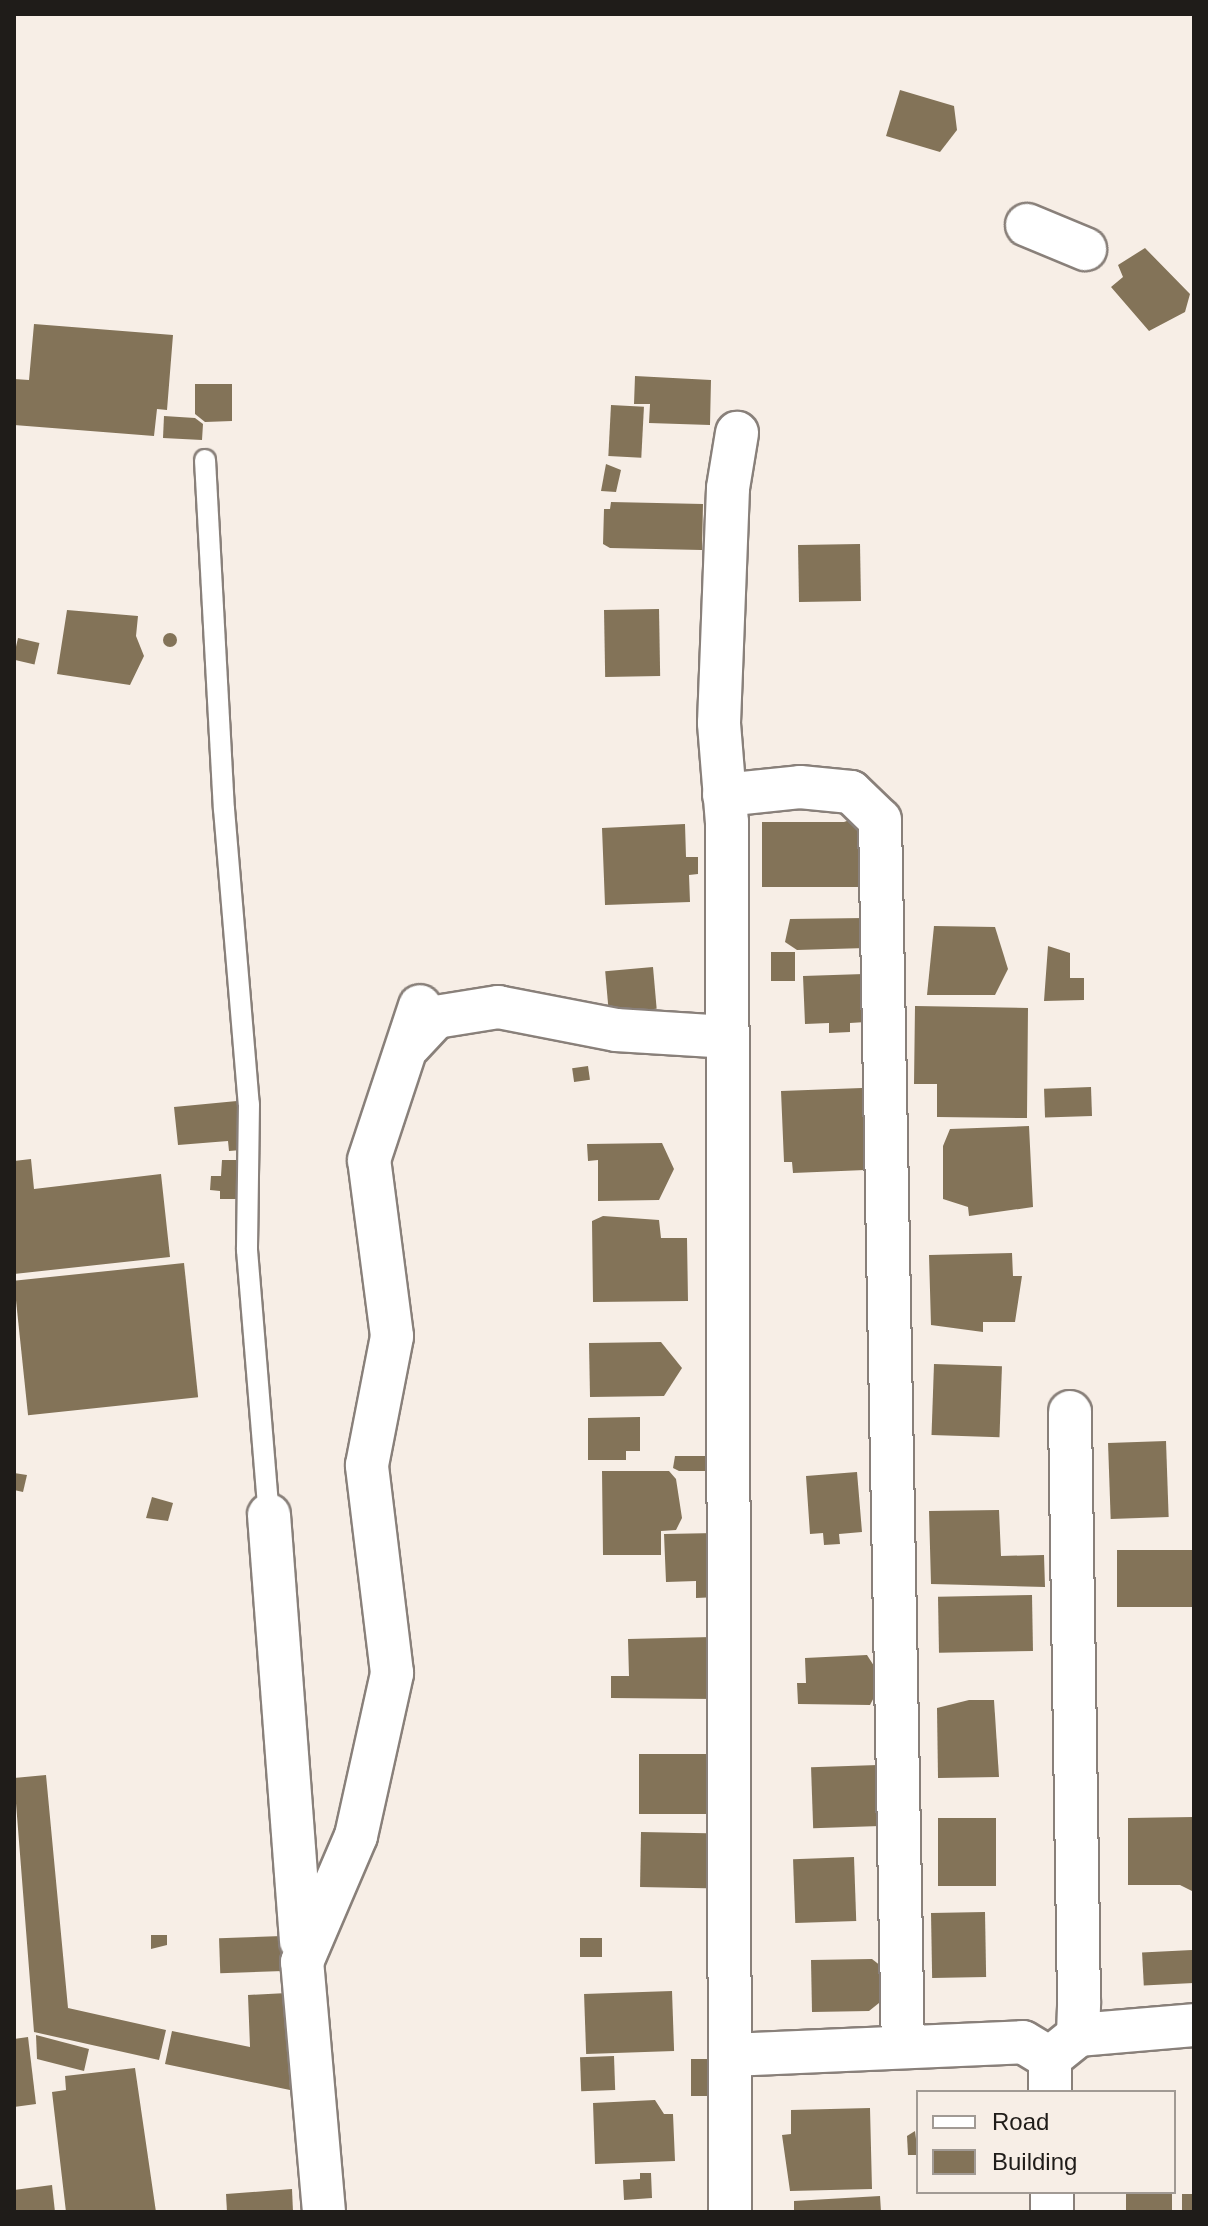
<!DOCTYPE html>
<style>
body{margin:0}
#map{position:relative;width:1208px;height:2226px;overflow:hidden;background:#f7eee6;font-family:Helvetica,sans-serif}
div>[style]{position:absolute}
.building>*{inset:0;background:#837358;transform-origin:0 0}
.round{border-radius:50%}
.roads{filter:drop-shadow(2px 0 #89807a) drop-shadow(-2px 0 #89807a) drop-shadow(0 2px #89807a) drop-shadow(0 -2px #89807a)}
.lane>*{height:20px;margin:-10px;padding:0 10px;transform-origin:10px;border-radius:10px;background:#fff}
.street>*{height:42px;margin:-21px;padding:0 21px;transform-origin:21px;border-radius:21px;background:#fff}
span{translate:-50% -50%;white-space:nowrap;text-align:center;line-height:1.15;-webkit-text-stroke:8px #f7eee6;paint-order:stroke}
.frame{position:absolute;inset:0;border:16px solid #1f1c19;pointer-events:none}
.legend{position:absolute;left:916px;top:2090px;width:260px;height:104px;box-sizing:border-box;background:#f7eee6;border:2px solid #a19a94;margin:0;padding:10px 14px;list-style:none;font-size:24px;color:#1f1c19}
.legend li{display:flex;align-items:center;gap:16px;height:40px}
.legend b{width:40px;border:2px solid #a19a94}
</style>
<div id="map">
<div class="building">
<div style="clip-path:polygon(900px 90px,954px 106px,957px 130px,940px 152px,886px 136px)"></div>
<div style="clip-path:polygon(1145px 248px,1190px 294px,1185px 312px,1149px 331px,1111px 287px,1123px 277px,1118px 265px)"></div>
<div style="clip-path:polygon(34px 324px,173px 335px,167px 410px,157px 409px,154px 436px,14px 425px,14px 379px,29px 380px)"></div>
<div style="clip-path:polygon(635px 376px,711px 380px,710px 425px,649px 423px,650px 404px,634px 404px)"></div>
<div style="clip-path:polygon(195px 384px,232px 384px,232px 421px,205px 422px,195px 414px)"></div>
<div style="left:611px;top:405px;width:33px;height:51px;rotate:3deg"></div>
<div style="clip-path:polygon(164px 416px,195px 418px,203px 424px,202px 440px,163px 438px)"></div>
<div style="clip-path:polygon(606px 464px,621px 470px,616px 492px,601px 491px)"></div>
<div style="clip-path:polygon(611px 502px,703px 504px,702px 550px,610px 548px,603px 544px,604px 509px,610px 509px)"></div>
<div style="left:860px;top:544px;width:57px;height:62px;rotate:89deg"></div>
<div style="left:659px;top:609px;width:67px;height:55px;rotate:89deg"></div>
<div style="clip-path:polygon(67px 610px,138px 616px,136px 636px,144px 656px,130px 685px,57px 674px)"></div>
<div class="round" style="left:163px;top:633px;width:14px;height:14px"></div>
<div style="left:18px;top:638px;width:22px;height:22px;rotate:13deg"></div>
<div style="clip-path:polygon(861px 816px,861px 887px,762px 887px,762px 822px,844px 822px)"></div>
<div style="clip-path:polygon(685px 824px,686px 857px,698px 857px,698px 874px,689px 875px,690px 902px,605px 905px,602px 828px)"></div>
<div style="clip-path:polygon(865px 918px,866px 948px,797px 950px,785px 942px,790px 919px)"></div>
<div style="clip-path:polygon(934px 926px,995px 927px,1008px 969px,995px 995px,927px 995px)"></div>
<div style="clip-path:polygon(1048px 946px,1070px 953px,1070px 978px,1084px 978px,1084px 1000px,1044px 1001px)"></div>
<div style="left:771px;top:952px;width:24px;height:29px"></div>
<div style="left:653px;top:967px;width:42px;height:48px;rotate:85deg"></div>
<div style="clip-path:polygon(864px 974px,866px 1022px,850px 1023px,850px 1032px,829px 1033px,829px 1023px,805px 1024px,803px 976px)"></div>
<div style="clip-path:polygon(915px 1006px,1028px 1008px,1027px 1118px,937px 1117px,937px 1084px,914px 1084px)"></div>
<div style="left:588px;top:1066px;width:14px;height:16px;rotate:82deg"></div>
<div style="left:1091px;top:1087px;width:29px;height:47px;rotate:88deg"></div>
<div style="clip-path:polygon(862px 1088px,865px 1170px,793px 1173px,792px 1162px,784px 1162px,781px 1091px)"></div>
<div style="clip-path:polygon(237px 1101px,241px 1150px,229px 1151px,228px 1141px,178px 1145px,174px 1107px)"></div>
<div style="clip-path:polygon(1029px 1126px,1033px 1207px,969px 1216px,968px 1207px,943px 1199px,943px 1146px,950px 1129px)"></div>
<div style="clip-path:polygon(662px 1143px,674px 1169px,659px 1200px,598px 1201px,598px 1160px,588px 1161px,587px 1144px)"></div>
<div style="clip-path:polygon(31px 1159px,34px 1189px,161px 1174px,170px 1257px,14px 1274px,14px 1161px)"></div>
<div style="clip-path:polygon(222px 1160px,239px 1160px,238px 1199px,220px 1199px,220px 1191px,210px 1190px,211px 1176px,221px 1176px)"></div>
<div style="clip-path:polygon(603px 1216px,659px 1220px,661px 1238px,687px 1238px,688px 1301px,593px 1302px,592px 1221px)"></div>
<div style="clip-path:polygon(1012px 1253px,1013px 1276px,1022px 1276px,1015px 1322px,983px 1322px,983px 1332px,931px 1325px,929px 1255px)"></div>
<div style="left:184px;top:1263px;width:135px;height:171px;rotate:84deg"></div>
<div style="clip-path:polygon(661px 1342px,682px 1368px,664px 1396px,590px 1397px,589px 1343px)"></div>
<div style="left:934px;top:1364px;width:68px;height:71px;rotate:2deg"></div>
<div style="clip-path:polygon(640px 1417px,640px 1451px,626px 1451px,626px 1460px,588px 1460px,588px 1418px)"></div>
<div style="left:1166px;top:1441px;width:76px;height:58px;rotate:88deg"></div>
<div style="clip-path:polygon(675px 1456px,711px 1456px,711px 1471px,679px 1471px,673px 1468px)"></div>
<div style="clip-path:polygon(602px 1471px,669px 1471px,676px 1479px,682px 1518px,676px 1530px,661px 1531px,661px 1555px,603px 1555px)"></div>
<div style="clip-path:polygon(857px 1472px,862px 1532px,839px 1534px,840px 1544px,824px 1545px,823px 1533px,810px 1534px,806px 1476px)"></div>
<div style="clip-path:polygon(14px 1473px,27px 1475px,23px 1492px,14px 1490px)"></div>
<div style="clip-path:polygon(152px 1497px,173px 1503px,168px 1521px,146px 1518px)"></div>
<div style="clip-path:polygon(999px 1510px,1001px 1556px,1044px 1555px,1045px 1587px,931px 1584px,929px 1511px)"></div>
<div style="clip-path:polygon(716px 1533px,718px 1597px,696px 1598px,696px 1581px,666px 1582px,664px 1534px)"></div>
<div style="left:1194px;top:1550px;width:57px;height:77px;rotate:90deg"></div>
<div style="left:1032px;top:1595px;width:56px;height:94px;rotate:89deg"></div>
<div style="clip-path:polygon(712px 1637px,714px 1699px,611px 1698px,611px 1676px,629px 1676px,628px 1639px)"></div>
<div style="clip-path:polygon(867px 1655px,883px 1680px,870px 1705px,798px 1704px,797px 1683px,806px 1683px,805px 1658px)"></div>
<div style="clip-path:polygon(969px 1700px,994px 1700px,999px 1777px,938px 1778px,937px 1708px)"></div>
<div style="left:714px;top:1754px;width:60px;height:75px;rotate:90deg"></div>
<div style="left:878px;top:1765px;width:61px;height:67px;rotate:88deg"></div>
<div style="clip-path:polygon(46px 1775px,68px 2008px,166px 2030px,159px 2060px,34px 2032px,14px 1778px)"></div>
<div style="clip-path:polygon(1194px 1817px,1194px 1892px,1180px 1885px,1128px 1885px,1128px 1818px)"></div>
<div style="left:996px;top:1818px;width:68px;height:58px;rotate:90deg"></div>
<div style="left:641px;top:1832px;width:66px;height:55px;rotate:1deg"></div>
<div style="left:854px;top:1857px;width:64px;height:61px;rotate:88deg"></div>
<div style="left:985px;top:1912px;width:65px;height:54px;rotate:89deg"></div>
<div style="clip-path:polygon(151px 1935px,167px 1935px,167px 1945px,151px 1949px)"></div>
<div style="left:282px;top:1936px;width:35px;height:63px;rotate:88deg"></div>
<div style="left:580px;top:1938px;width:22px;height:19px"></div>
<div style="left:1192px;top:1950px;width:33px;height:50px;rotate:87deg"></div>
<div style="clip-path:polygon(872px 1959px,886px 1970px,879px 2003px,869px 2011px,812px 2012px,811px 1960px)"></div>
<div style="left:672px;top:1991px;width:60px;height:88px;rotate:88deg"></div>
<div style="clip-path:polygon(287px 1993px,290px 2090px,165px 2064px,172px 2031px,250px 2047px,248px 1995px)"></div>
<div style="clip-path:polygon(36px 2035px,89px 2049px,84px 2071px,37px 2059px)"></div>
<div style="clip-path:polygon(28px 2037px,36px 2104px,14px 2107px,14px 2039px)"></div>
<div style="left:614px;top:2056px;width:34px;height:34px;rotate:88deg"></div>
<div style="left:691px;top:2059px;width:23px;height:37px"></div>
<div style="clip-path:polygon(135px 2068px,156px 2212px,66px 2212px,52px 2092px,66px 2090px,65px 2076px)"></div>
<div style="clip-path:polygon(655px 2100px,664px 2114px,673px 2114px,675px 2161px,595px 2164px,593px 2103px)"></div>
<div style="clip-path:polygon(870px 2108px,872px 2189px,790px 2191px,782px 2135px,791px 2134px,791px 2110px)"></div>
<div style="clip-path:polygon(915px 2131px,918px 2155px,908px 2155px,907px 2136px)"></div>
<div style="clip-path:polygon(640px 2173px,651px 2173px,652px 2198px,624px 2200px,623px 2180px,640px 2179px)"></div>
<div style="clip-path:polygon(52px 2185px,55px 2212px,14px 2212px,14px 2190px)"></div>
<div style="clip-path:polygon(292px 2189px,293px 2212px,227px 2212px,226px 2194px)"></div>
<div style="left:1126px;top:2192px;width:46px;height:20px"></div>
<div style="left:1182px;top:2194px;width:12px;height:18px"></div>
<div style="clip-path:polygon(880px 2196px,881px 2212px,794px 2212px,794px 2201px)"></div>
</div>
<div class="roads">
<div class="lane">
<div style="left:205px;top:460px;width:350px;rotate:86.9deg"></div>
<div style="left:224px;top:809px;width:296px;rotate:85.2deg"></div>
<div style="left:249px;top:1104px;width:146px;rotate:90.8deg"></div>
<div style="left:247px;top:1250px;width:266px;rotate:85.3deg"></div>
</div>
<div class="street">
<div style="left:1027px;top:225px;width:63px;rotate:22.5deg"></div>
<div style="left:724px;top:795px;width:76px;rotate:-6deg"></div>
<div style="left:800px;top:787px;width:51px;rotate:5.6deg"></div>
<div style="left:851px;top:792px;width:40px;rotate:44deg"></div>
<div style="left:880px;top:820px;width:1227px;rotate:88.93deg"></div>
<div style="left:410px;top:1045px;width:38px;rotate:-47deg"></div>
<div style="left:436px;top:1017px;width:63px;rotate:-9.2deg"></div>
<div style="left:498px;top:1007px;width:120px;rotate:11deg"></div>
<div style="left:616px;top:1030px;width:110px;rotate:3.6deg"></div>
<div style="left:269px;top:1515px;width:427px;rotate:85.7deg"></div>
<div style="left:1078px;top:2035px;width:116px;rotate:-4.9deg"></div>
<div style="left:730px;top:2055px;width:293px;rotate:-2.5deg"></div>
<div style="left:1023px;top:2042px;width:31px;rotate:31deg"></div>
<div style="left:1050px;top:2092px;width:34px;rotate:-90deg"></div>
<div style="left:1050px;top:2058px;width:36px;rotate:-39deg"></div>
<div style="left:1078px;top:2035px;width:34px;rotate:-88deg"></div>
<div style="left:1079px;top:2001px;width:589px;rotate:-90.88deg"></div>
<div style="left:1052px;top:2192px;width:20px;rotate:90deg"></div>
<div style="left:324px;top:2212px;width:251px;rotate:-95deg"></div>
<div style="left:302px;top:1962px;width:137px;rotate:-66.8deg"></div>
<div style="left:356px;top:1836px;width:167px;rotate:-77.5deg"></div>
<div style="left:392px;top:1673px;width:209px;rotate:-96.9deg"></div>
<div style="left:367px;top:1465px;width:131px;rotate:-79deg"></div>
<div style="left:392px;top:1336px;width:177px;rotate:-97.4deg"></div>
<div style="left:369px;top:1160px;width:162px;rotate:-71.7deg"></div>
<div style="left:730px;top:2212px;width:1389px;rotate:-90.12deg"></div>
<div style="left:727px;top:823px;width:100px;rotate:-94.6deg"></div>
<div style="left:719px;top:723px;width:235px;rotate:-87.8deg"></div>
<div style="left:728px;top:488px;width:56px;rotate:-80.7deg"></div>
</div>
</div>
<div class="frame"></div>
<ul class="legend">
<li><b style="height:10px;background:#fff"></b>Road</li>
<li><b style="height:22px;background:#837358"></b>Building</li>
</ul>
</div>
